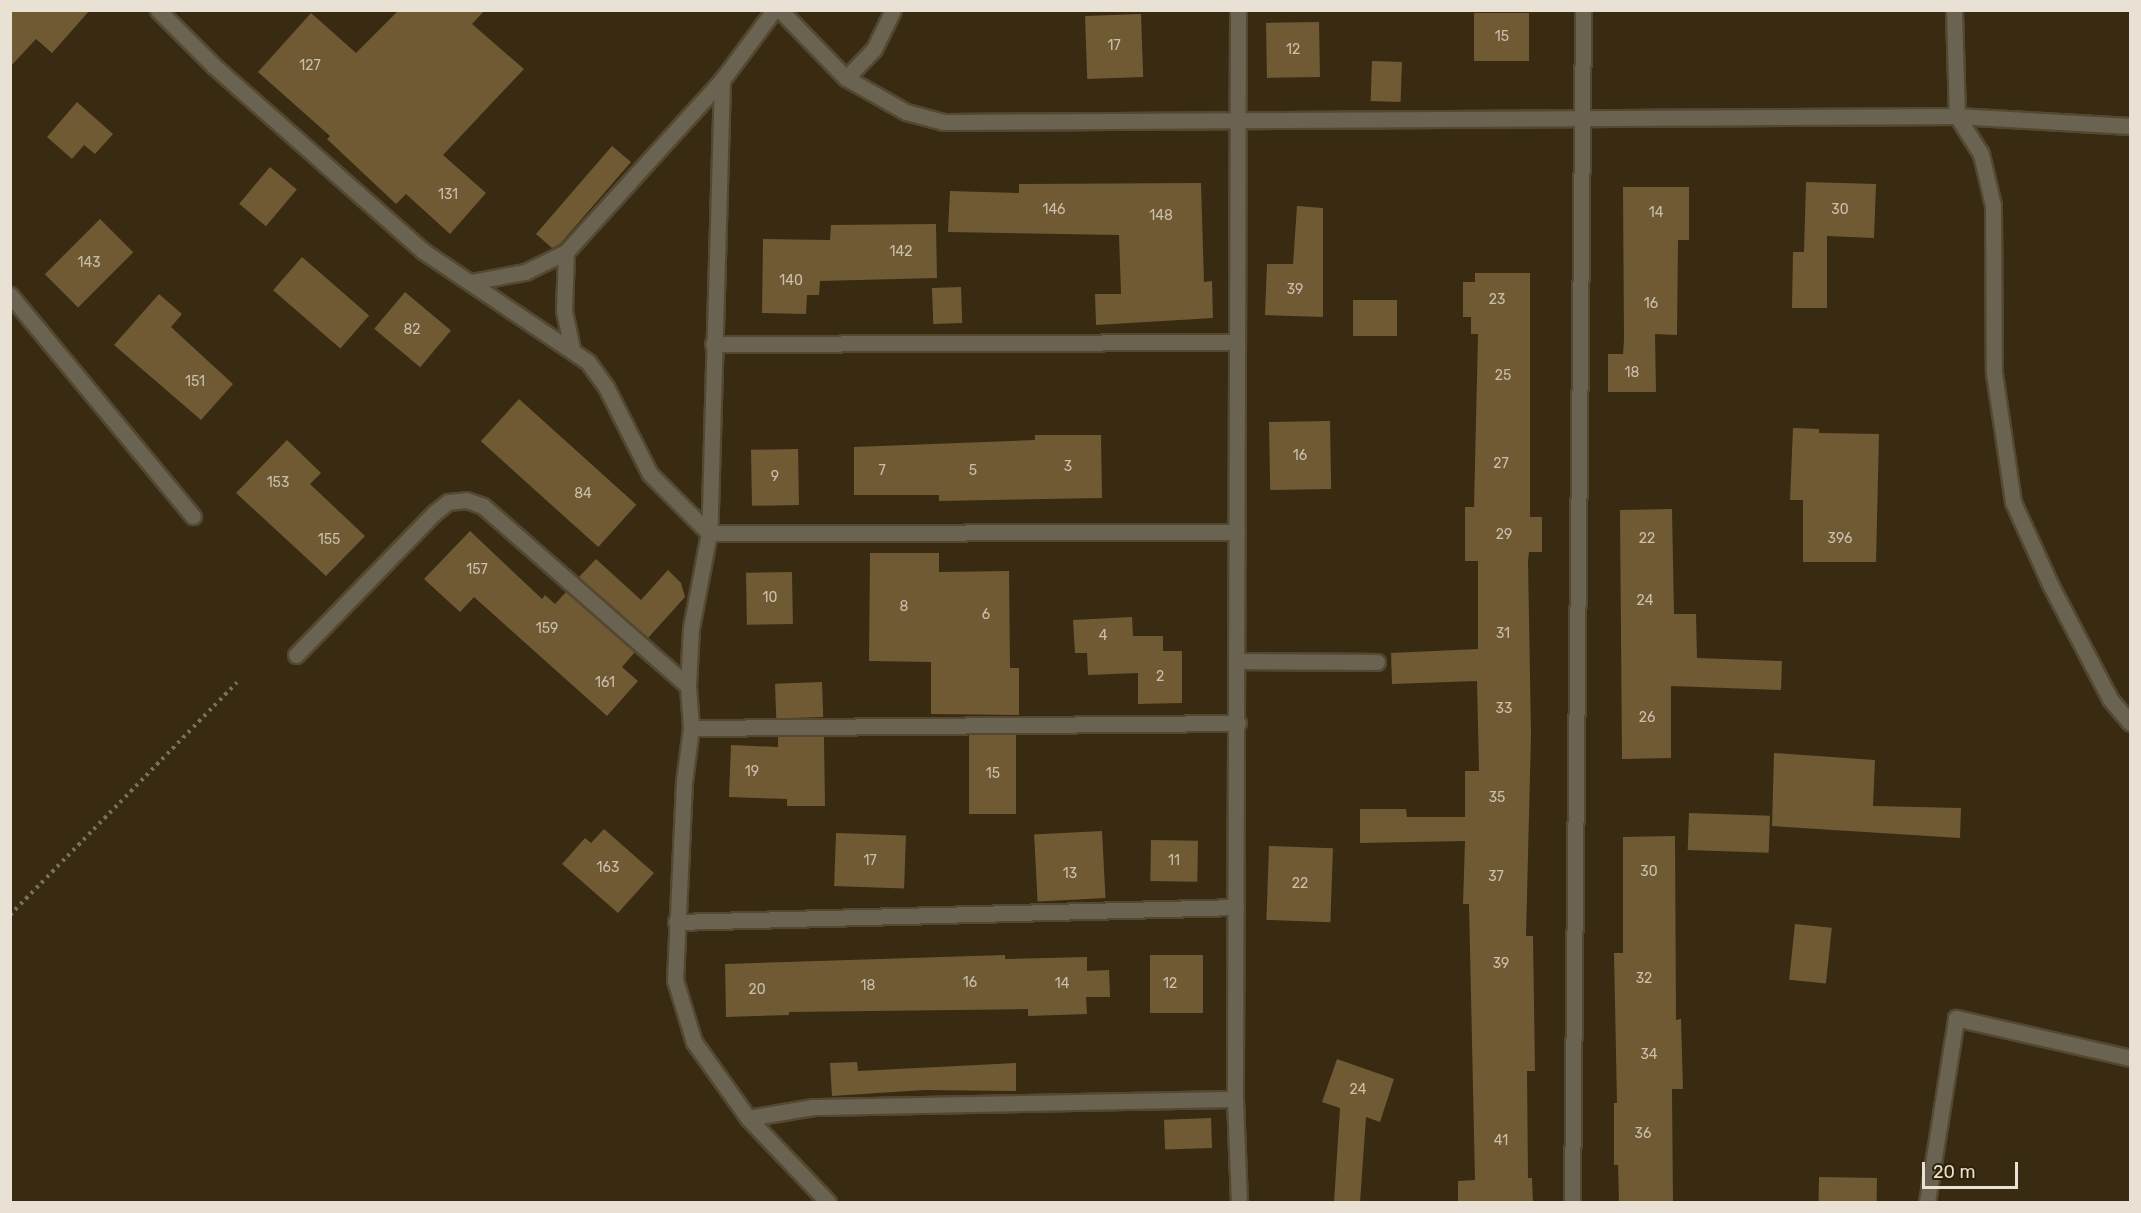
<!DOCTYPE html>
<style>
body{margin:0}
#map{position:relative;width:2141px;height:1213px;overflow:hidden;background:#382b12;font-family:Rubik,sans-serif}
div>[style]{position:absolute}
.building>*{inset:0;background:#6f5a34;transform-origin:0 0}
.path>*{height:4px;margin-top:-2px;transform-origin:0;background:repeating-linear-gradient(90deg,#7b705b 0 3px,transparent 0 7.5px)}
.roads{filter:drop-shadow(2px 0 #544831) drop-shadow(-2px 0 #544831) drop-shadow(0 2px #544831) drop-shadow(0 -2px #544831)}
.minor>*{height:15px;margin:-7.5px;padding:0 7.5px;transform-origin:7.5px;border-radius:7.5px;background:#6a6352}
span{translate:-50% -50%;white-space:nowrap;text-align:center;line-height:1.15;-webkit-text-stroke:4.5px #2e2108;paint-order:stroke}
.number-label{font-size:14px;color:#cabfab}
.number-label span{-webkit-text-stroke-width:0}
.frame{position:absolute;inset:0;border:12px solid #e9e1d3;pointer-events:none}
.scale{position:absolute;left:1922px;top:1162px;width:96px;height:27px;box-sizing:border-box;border:3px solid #e9e1d3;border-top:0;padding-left:8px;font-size:18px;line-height:21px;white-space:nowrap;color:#e9e1d3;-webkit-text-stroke:4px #2e2108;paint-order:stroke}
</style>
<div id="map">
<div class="building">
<div style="clip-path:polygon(10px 10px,90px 10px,52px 53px,36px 39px,10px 67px)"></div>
<div style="clip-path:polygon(399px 10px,485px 10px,472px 24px,524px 69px,443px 155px,486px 193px,450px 234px,406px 194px,396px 204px,327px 139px,330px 136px,258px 72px,311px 13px,356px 53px)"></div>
<div style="left:1474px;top:13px;width:55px;height:48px"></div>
<div style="left:1141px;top:14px;width:63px;height:56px;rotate:88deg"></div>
<div style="left:1319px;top:22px;width:55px;height:53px;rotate:89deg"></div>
<div style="left:1372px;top:61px;width:30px;height:40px;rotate:2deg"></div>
<div style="clip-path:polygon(77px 102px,113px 134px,95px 154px,84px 145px,72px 159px,47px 137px)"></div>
<div style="clip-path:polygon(612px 146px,631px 162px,560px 244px,552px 248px,536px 234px)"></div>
<div style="left:270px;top:167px;width:35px;height:48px;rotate:40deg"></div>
<div style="clip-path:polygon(1806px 182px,1876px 184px,1874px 238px,1827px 236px,1827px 308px,1792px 308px,1793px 252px,1804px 252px)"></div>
<div style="clip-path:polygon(1201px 183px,1204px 282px,1212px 281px,1213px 318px,1096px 325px,1095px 294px,1121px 294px,1119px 235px,948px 232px,950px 191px,1019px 193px,1019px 184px)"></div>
<div style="clip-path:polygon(1623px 187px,1689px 187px,1689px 240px,1678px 240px,1677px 335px,1655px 334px,1656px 392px,1608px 392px,1608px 354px,1623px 354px,1624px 340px)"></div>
<div style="clip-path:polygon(1297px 206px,1323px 208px,1323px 317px,1265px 315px,1267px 264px,1293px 264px)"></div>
<div style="left:100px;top:219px;width:47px;height:78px;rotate:45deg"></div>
<div style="clip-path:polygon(936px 224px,937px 278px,820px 281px,819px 295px,807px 295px,806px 314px,762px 313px,763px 239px,830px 240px,831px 225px)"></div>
<div style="left:302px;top:257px;width:89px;height:44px;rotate:41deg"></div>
<div style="clip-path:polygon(1475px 273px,1530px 273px,1530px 517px,1542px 517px,1542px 552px,1529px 552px,1528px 561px,1531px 735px,1526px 936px,1533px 936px,1535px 1071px,1527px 1071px,1528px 1178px,1532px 1178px,1533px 1203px,1458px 1203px,1458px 1181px,1475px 1180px,1469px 904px,1463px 904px,1465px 841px,1360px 843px,1360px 809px,1406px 809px,1407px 817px,1465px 817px,1465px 771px,1479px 771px,1477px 681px,1392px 684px,1391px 653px,1478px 649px,1478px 561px,1465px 561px,1465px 507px,1474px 507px,1478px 334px,1471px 334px,1471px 317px,1463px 317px,1463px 282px,1475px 282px)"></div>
<div style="left:961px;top:287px;width:36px;height:29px;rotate:88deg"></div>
<div style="left:405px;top:292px;width:60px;height:48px;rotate:40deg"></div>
<div style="clip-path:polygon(159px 294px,182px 314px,171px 327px,233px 384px,201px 420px,114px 345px)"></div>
<div style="left:1397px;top:300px;width:36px;height:44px;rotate:90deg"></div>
<div style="left:519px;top:399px;width:158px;height:57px;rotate:42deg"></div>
<div style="left:1330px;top:421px;width:68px;height:61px;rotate:89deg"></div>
<div style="clip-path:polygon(1793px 428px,1819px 429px,1819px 433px,1879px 434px,1876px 562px,1803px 562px,1803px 500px,1790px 500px)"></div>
<div style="clip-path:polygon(1035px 435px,1101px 435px,1102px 498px,939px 501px,939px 495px,854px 495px,854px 447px,1035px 440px)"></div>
<div style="clip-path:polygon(287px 440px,321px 473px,310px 484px,365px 536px,326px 576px,236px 493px)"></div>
<div style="left:798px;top:449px;width:56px;height:47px;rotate:89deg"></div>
<div style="clip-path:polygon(1672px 509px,1674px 614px,1696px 614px,1697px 658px,1782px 661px,1781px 690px,1671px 686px,1671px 758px,1622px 759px,1620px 510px)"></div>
<div style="clip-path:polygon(470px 531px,542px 599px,545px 595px,555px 604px,566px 592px,635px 652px,622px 667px,638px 681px,607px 716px,474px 597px,460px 612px,424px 579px)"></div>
<div style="clip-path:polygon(870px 553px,939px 553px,939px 572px,1009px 571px,1010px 668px,1019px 668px,1019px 715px,931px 714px,931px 662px,869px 661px)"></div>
<div style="clip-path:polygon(596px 559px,641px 600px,668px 570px,681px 583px,685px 597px,648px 638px,579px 577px)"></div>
<div style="left:792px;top:572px;width:52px;height:46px;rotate:89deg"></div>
<div style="clip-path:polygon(1132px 617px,1133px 636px,1163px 636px,1163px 651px,1182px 651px,1182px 703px,1138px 704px,1138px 673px,1088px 675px,1087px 653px,1075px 653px,1073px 620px)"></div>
<div style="left:822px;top:682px;width:35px;height:47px;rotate:88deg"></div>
<div style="left:969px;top:735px;width:47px;height:79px"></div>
<div style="clip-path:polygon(778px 737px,824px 737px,825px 806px,787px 806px,787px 799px,729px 797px,731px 745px,778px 747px)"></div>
<div style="clip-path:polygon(1774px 753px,1875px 760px,1873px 806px,1961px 808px,1960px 838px,1772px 826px)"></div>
<div style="left:1689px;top:813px;width:81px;height:37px;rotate:2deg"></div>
<div style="clip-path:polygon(604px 829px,654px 873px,618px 913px,562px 864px,585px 838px,591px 843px)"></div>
<div style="left:1102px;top:831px;width:67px;height:68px;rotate:87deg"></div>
<div style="left:836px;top:833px;width:70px;height:53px;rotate:2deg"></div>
<div style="clip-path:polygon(1675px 836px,1676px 1020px,1681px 1019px,1683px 1089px,1672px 1089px,1673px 1203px,1619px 1203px,1618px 1165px,1614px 1165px,1614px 1103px,1617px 1103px,1614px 953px,1623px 953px,1623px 837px)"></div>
<div style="left:1151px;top:840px;width:47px;height:41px;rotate:1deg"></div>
<div style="left:1269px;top:846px;width:64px;height:74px;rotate:2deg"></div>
<div style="left:1795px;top:924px;width:37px;height:56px;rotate:6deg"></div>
<div style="clip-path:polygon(1005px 955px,1005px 959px,1087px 957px,1087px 971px,1109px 970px,1110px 997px,1086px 997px,1087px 1014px,1028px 1016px,1028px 1009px,789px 1012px,789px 1015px,726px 1017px,725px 964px)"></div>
<div style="left:1150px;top:955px;width:53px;height:58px"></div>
<div style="clip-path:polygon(1337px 1059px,1394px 1079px,1380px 1122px,1366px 1117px,1360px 1203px,1334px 1203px,1340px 1108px,1322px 1102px)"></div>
<div style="clip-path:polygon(857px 1062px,858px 1071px,1016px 1063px,1016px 1091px,924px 1090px,832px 1096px,830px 1063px)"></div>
<div style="left:1211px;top:1118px;width:30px;height:47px;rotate:88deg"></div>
<div style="left:1819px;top:1177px;width:58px;height:26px;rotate:1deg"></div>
</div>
<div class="path">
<div style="left:10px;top:915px;width:325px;rotate:-45.7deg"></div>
</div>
<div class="roads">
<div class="minor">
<div style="left:158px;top:10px;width:79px;rotate:45deg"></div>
<div style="left:214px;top:66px;width:279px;rotate:41.5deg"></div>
<div style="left:423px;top:251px;width:199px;rotate:33.9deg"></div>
<div style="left:588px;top:362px;width:31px;rotate:54deg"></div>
<div style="left:606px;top:387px;width:97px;rotate:63.2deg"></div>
<div style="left:650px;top:474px;width:83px;rotate:45deg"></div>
<div style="left:709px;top:533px;width:528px;rotate:-0.11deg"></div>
<div style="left:780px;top:10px;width:95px;rotate:45.9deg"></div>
<div style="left:846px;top:78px;width:69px;rotate:29.5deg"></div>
<div style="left:906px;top:112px;width:38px;rotate:15deg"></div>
<div style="left:943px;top:122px;width:1014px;rotate:-0.34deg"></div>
<div style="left:1957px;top:116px;width:173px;rotate:3.3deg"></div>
<div style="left:1238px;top:10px;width:1089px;rotate:90.16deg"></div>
<div style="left:1235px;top:1099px;width:103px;rotate:87.8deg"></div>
<div style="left:1954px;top:10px;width:106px;rotate:88.4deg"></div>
<div style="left:1957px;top:116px;width:45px;rotate:57.7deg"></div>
<div style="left:1981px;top:154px;width:52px;rotate:76.8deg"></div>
<div style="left:1993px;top:205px;width:168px;rotate:89.7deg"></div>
<div style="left:1994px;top:373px;width:130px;rotate:81.6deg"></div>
<div style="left:2013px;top:502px;width:92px;rotate:65.7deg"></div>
<div style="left:2051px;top:586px;width:127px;rotate:62.4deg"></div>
<div style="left:2110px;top:699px;width:31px;rotate:50deg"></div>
<div style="left:846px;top:78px;width:40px;rotate:-46deg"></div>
<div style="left:874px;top:49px;width:43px;rotate:-64deg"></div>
<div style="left:722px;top:80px;width:453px;rotate:91.6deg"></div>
<div style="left:709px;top:533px;width:97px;rotate:100.7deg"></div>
<div style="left:691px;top:628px;width:58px;rotate:93deg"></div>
<div style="left:688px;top:686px;width:42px;rotate:85.9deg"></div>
<div style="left:691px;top:728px;width:54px;rotate:97.4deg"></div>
<div style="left:684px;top:782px;width:198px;rotate:92.6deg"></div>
<div style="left:675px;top:980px;width:65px;rotate:73deg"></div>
<div style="left:694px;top:1042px;width:93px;rotate:54.6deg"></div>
<div style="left:748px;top:1118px;width:116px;rotate:46.4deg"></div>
<div style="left:566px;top:252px;width:59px;rotate:91.9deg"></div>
<div style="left:564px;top:311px;width:40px;rotate:78deg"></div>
<div style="left:471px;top:282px;width:55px;rotate:-10.5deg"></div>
<div style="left:525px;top:272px;width:46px;rotate:-26deg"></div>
<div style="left:566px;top:252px;width:232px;rotate:-47.8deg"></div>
<div style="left:722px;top:80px;width:87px;rotate:-53.4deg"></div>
<div style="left:10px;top:295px;width:287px;rotate:50.4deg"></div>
<div style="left:713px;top:344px;width:524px;rotate:-0.22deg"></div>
<div style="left:296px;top:655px;width:198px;rotate:-45.8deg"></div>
<div style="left:434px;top:513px;width:18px;rotate:-38deg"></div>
<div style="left:448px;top:502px;width:18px;rotate:-6deg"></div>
<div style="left:466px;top:500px;width:18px;rotate:19deg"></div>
<div style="left:483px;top:506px;width:273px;rotate:41.3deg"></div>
<div style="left:1238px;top:661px;width:139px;rotate:0.4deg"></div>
<div style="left:691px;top:728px;width:547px;rotate:-0.52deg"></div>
<div style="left:676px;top:922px;width:560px;rotate:-1.53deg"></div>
<div style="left:748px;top:1118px;width:66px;rotate:-9.6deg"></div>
<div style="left:813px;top:1107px;width:422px;rotate:-1.1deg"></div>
<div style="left:1572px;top:1202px;width:1192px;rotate:-89.47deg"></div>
<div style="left:1927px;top:1202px;width:186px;rotate:-81deg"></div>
<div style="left:1956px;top:1018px;width:179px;rotate:12.9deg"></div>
</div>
</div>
<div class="number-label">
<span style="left:1502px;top:37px">15</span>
<span style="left:1114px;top:46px">17</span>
<span style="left:1293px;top:50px">12</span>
<span style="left:310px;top:66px">127</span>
<span style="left:448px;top:195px">131</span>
<span style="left:1054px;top:210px">146</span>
<span style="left:1840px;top:210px">30</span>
<span style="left:1656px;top:213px">14</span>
<span style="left:1161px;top:216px">148</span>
<span style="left:901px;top:252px">142</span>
<span style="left:89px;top:263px">143</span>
<span style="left:791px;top:281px">140</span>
<span style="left:1295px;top:290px">39</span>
<span style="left:1497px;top:300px">23</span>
<span style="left:1651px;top:304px">16</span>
<span style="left:412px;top:330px">82</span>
<span style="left:1632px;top:373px">18</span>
<span style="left:1503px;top:376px">25</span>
<span style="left:195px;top:382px">151</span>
<span style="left:1300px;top:456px">16</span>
<span style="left:1501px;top:464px">27</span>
<span style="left:1068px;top:467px">3</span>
<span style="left:882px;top:471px">7</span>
<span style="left:973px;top:471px">5</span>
<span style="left:775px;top:477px">9</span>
<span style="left:278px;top:483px">153</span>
<span style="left:583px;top:494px">84</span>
<span style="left:1504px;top:535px">29</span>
<span style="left:1647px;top:539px">22</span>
<span style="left:1840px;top:539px">396</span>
<span style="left:329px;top:540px">155</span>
<span style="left:477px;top:570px">157</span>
<span style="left:770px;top:598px">10</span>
<span style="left:1645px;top:601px">24</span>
<span style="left:904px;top:607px">8</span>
<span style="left:986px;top:615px">6</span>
<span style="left:547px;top:629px">159</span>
<span style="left:1503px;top:634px">31</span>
<span style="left:1103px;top:636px">4</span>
<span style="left:1160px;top:677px">2</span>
<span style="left:605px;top:683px">161</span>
<span style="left:1504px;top:709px">33</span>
<span style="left:1647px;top:718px">26</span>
<span style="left:752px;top:772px">19</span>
<span style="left:993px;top:774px">15</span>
<span style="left:1497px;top:798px">35</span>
<span style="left:870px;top:861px">17</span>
<span style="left:1174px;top:861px">11</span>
<span style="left:608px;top:868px">163</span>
<span style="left:1649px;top:872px">30</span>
<span style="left:1070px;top:874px">13</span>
<span style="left:1496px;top:877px">37</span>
<span style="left:1300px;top:884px">22</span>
<span style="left:1501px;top:964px">39</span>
<span style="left:1644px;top:979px">32</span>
<span style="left:970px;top:983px">16</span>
<span style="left:1062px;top:984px">14</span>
<span style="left:1170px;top:984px">12</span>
<span style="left:868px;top:986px">18</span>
<span style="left:757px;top:990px">20</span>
<span style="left:1649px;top:1055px">34</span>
<span style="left:1358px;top:1090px">24</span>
<span style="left:1643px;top:1134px">36</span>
<span style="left:1501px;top:1141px">41</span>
</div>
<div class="frame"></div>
<div class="scale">20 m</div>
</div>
